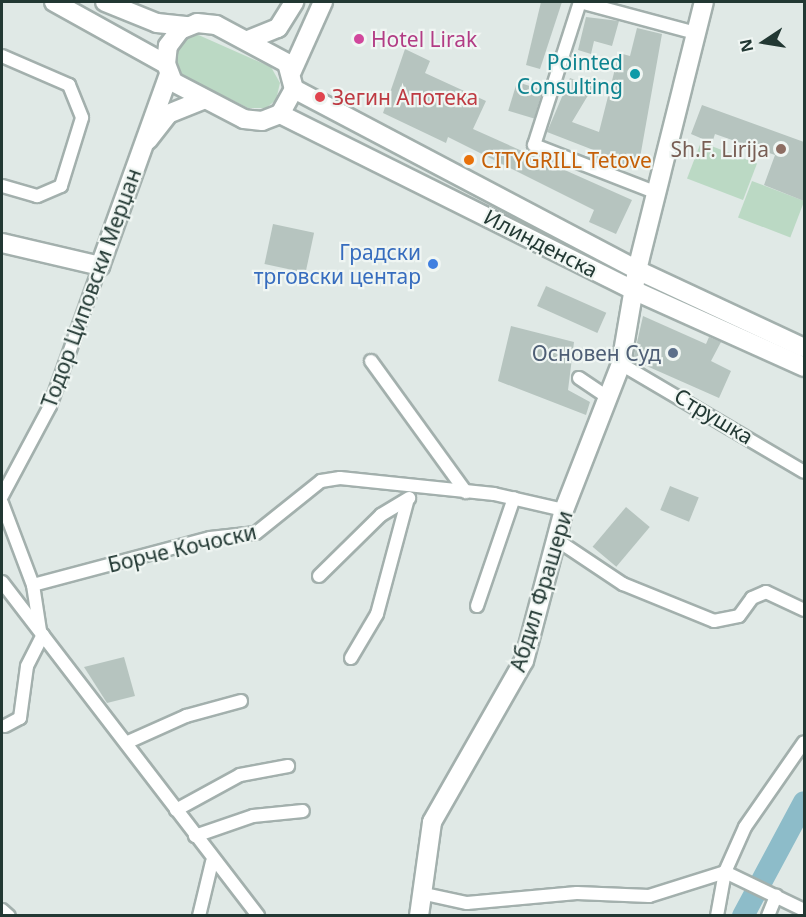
<!DOCTYPE html>
<meta charset="utf-8">
<style>
body{margin:0}
#map{position:relative;width:806px;height:917px;overflow:hidden;background:#e0e9e6;font-family:"Noto Sans",sans-serif}
div>[style]{position:absolute}
.green>*{inset:0;background:#bbd9c4;transform-origin:0 0}
.river>*{height:22px;margin:-11px;padding:0 11px;transform-origin:11px;border-radius:11px;background:#8dbcc9}
.building>*{inset:0;background:#b6c4bf;transform-origin:0 0}
.roads{filter:drop-shadow(2px 0 #a3b0ad) drop-shadow(-2px 0 #a3b0ad) drop-shadow(0 2px #a3b0ad) drop-shadow(0 -2px #a3b0ad)}
.street>*{height:12px;margin:-6px;padding:0 6px;transform-origin:6px;border-radius:6px;background:#fff}
.secondary>*{height:18px;margin:-9px;padding:0 9px;transform-origin:9px;border-radius:9px;background:#fff}
.dots>*{width:16px;height:16px;translate:-50% -50%;box-sizing:border-box;border:3px solid #f0f6f3;border-radius:50%}
span{translate:-50% -50%;white-space:nowrap;text-align:center;line-height:1.15;-webkit-text-stroke:4.5px #f0f6f3;paint-order:stroke}
.hotel-label{font-size:21px;color:#b23c85}
.left{translate:0 -50%;text-align:left}
.culture-label{font-size:21px;color:#0d838f}
.right{translate:-100% -50%;text-align:right}
.health-label{font-size:21px;color:#be3a42}
.education-label{font-size:21px;color:#785e54}
.food-label{font-size:21px;color:#c56008}
.street-label{font-size:21px;color:#223833}
.shop-label{font-size:21px;color:#366cbe}
.service-label{font-size:21px;color:#4e5e75}
.frame{position:absolute;inset:0;border:3px solid #223833;pointer-events:none}
.north{position:absolute;left:734px;top:12px;width:60px;height:60px;-webkit-text-stroke:4px #f0f6f3;paint-order:stroke;rotate:258deg;font-size:16px;font-weight:700;line-height:24px;text-align:center;color:#223833}
.north::after{content:'';display:block;margin:auto;width:21px;height:27px;background:#223833;clip-path:polygon(50% 0,100% 100%,50% 72%,0 100%)}
</style>
<div id="map">
<div class="green">
<div style="clip-path:polygon(194px 33px,271px 67px,280px 83px,276px 100px,266px 108px,248px 108px,182px 75px,174px 53px,182px 38px)"></div>
<div style="left:701px;top:142px;width:60px;height:39px;rotate:21deg"></div>
<div style="left:752px;top:181px;width:56px;height:39px;rotate:21deg"></div>
</div>
<div class="river">
<div style="left:743px;top:916px;width:129px;rotate:-61.8deg"></div>
</div>
<div class="building">
<div style="clip-path:polygon(541px 2px,562px 2px,540px 69px,526px 65px)"></div>
<div style="clip-path:polygon(586px 17px,619px 21px,612px 46px,594px 41px,591px 54px,578px 50px)"></div>
<div style="clip-path:polygon(637px 28px,662px 34px,638px 169px,595px 160px,596px 151px,547px 132px,570px 78px,593px 87px,572px 122px,599px 132px,619px 53px,630px 56px)"></div>
<div style="clip-path:polygon(405px 49px,430px 61px,425px 73px,486px 101px,473px 129px,632px 200px,616px 234px,589px 222px,594px 210px,448px 137px,446px 143px,383px 113px)"></div>
<div style="left:517px;top:82px;width:27px;height:30px;rotate:17deg"></div>
<div style="clip-path:polygon(702px 105px,804px 142px,804px 201px,764px 185px,775px 155px,715px 134px,712px 143px,691px 134px)"></div>
<div style="left:273px;top:224px;width:42px;height:41px;rotate:12deg"></div>
<div style="left:546px;top:286px;width:66px;height:22px;rotate:24deg"></div>
<div style="clip-path:polygon(643px 316px,706px 344px,709px 337px,721px 342px,711px 361px,731px 371px,719px 398px,633px 360px)"></div>
<div style="clip-path:polygon(511px 326px,574px 342px,568px 390px,590px 402px,586px 415px,498px 381px)"></div>
<div style="left:670px;top:486px;width:31px;height:26px;rotate:22deg"></div>
<div style="left:626px;top:507px;width:31px;height:52px;rotate:40deg"></div>
<div style="clip-path:polygon(124px 657px,135px 696px,107px 703px,84px 667px)"></div>
</div>
<div class="roads">
<div class="street">
<div style="left:580px;top:2px;width:150px;rotate:107.8deg"></div>
<div style="left:534px;top:145px;width:132px;rotate:21.3deg"></div>
<div style="left:580px;top:2px;width:120px;rotate:15deg"></div>
<div style="left:2px;top:56px;width:73px;rotate:23.4deg"></div>
<div style="left:69px;top:85px;width:35px;rotate:68deg"></div>
<div style="left:82px;top:118px;width:71px;rotate:107.2deg"></div>
<div style="left:61px;top:186px;width:26px;rotate:157deg"></div>
<div style="left:37px;top:196px;width:36px;rotate:-164deg"></div>
<div style="left:371px;top:361px;width:162px;rotate:54.1deg"></div>
<div style="left:621px;top:364px;width:212px;rotate:30.5deg"></div>
<div style="left:579px;top:378px;width:34px;rotate:34deg"></div>
<div style="left:2px;top:496px;width:102px;rotate:-61.9deg"></div>
<div style="left:50px;top:406px;width:149px;rotate:-70.3deg"></div>
<div style="left:2px;top:503px;width:88px;rotate:69.3deg"></div>
<div style="left:33px;top:585px;width:47px;rotate:81.3deg"></div>
<div style="left:560px;top:542px;width:76px;rotate:33.7deg"></div>
<div style="left:623px;top:584px;width:98px;rotate:22.1deg"></div>
<div style="left:714px;top:621px;width:25px;rotate:-11deg"></div>
<div style="left:739px;top:616px;width:22px;rotate:-54deg"></div>
<div style="left:752px;top:598px;width:15px;rotate:-23deg"></div>
<div style="left:766px;top:592px;width:42px;rotate:25.3deg"></div>
<div style="left:319px;top:576px;width:87px;rotate:-44.5deg"></div>
<div style="left:381px;top:515px;width:33px;rotate:-31deg"></div>
<div style="left:2px;top:582px;width:421px;rotate:52.5deg"></div>
<div style="left:33px;top:585px;width:183px;rotate:-14.9deg"></div>
<div style="left:210px;top:538px;width:46px;rotate:-6.2deg"></div>
<div style="left:256px;top:533px;width:83px;rotate:-38.7deg"></div>
<div style="left:321px;top:481px;width:19px;rotate:-9deg"></div>
<div style="left:340px;top:478px;width:155px;rotate:5.9deg"></div>
<div style="left:494px;top:494px;width:72px;rotate:12.9deg"></div>
<div style="left:477px;top:606px;width:114px;rotate:-71.1deg"></div>
<div style="left:351px;top:658px;width:51px;rotate:-59.4deg"></div>
<div style="left:377px;top:614px;width:116px;rotate:-75deg"></div>
<div style="left:5px;top:726px;width:17px;rotate:-28deg"></div>
<div style="left:20px;top:718px;width:52px;rotate:-82.3deg"></div>
<div style="left:27px;top:666px;width:35px;rotate:-63deg"></div>
<div style="left:128px;top:742px;width:64px;rotate:-24.1deg"></div>
<div style="left:186px;top:716px;width:57px;rotate:-15.3deg"></div>
<div style="left:176px;top:810px;width:73px;rotate:-28.7deg"></div>
<div style="left:240px;top:775px;width:49px;rotate:-10.6deg"></div>
<div style="left:195px;top:836px;width:61px;rotate:-19deg"></div>
<div style="left:253px;top:816px;width:50px;rotate:-5.7deg"></div>
<div style="left:725px;top:872px;width:88px;rotate:25.7deg"></div>
<div style="left:425px;top:894px;width:43px;rotate:12.1deg"></div>
<div style="left:467px;top:903px;width:110px;rotate:-5.2deg"></div>
<div style="left:577px;top:893px;width:72px;rotate:2.4deg"></div>
<div style="left:649px;top:896px;width:80px;rotate:-17.5deg"></div>
<div style="left:2px;top:910px;width:9px;rotate:41deg"></div>
<div style="left:199px;top:916px;width:56px;rotate:-76.5deg"></div>
<div style="left:717px;top:916px;width:45px;rotate:-79.7deg"></div>
<div style="left:725px;top:872px;width:49px;rotate:-66deg"></div>
<div style="left:745px;top:827px;width:103px;rotate:-55.2deg"></div>
<div style="left:768px;top:916px;width:22px;rotate:-68deg"></div>
</div>
<div class="secondary">
<div style="left:54px;top:2px;width:128px;rotate:29deg"></div>
<div style="left:105px;top:2px;width:56px;rotate:22deg"></div>
<div style="left:157px;top:23px;width:31px;rotate:6deg"></div>
<div style="left:197px;top:23px;width:19px;rotate:6deg"></div>
<div style="left:216px;top:25px;width:81px;rotate:28.2deg"></div>
<div style="left:287px;top:63px;width:27px;rotate:75deg"></div>
<div style="left:294px;top:89px;width:29px;rotate:119deg"></div>
<div style="left:280px;top:114px;width:19px;rotate:159deg"></div>
<div style="left:262px;top:121px;width:18px;rotate:-174deg"></div>
<div style="left:244px;top:119px;width:80px;rotate:-152.5deg"></div>
<div style="left:173px;top:82px;width:19px;rotate:-111deg"></div>
<div style="left:166px;top:64px;width:18px;rotate:-84deg"></div>
<div style="left:168px;top:46px;width:20px;rotate:-53deg"></div>
<div style="left:180px;top:30px;width:18px;rotate:-22deg"></div>
<div style="left:248px;top:40px;width:32px;rotate:-22deg"></div>
<div style="left:278px;top:28px;width:31px;rotate:-58deg"></div>
<div style="left:292px;top:71px;width:76px;rotate:-65.8deg"></div>
<div style="left:294px;top:89px;width:388px;rotate:27.8deg"></div>
<div style="left:637px;top:270px;width:184px;rotate:25deg"></div>
<div style="left:280px;top:114px;width:394px;rotate:26.5deg"></div>
<div style="left:633px;top:290px;width:188px;rotate:24.2deg"></div>
<div style="left:148px;top:140px;width:33px;rotate:-52deg"></div>
<div style="left:168px;top:114px;width:37px;rotate:-22deg"></div>
<div style="left:2px;top:243px;width:101px;rotate:13.2deg"></div>
<div style="left:100px;top:266px;width:204px;rotate:-70.2deg"></div>
<div style="left:419px;top:916px;width:95px;rotate:-82.1deg"></div>
<div style="left:432px;top:822px;width:185px;rotate:-60.3deg"></div>
<div style="left:524px;top:661px;width:156px;rotate:-75.2deg"></div>
<div style="left:564px;top:510px;width:157px;rotate:-68.7deg"></div>
<div style="left:621px;top:364px;width:95px;rotate:-80.3deg"></div>
<div style="left:637px;top:270px;width:276px;rotate:-76deg"></div>
</div>
</div>
<div class="dots">
<div style="left:359px;top:39px;background:#d1479c"></div>
<div style="left:635px;top:74px;background:#0f9aa8"></div>
<div style="left:320px;top:97px;background:#e0444e"></div>
<div style="left:781px;top:149px;background:#8d6e63"></div>
<div style="left:469px;top:160px;background:#e8710a"></div>
<div style="left:433px;top:264px;background:#3f7fe0"></div>
<div style="left:673px;top:353px;background:#5c6f8a"></div>
</div>
<div class="hotel-label">
<span class="left" style="left:371px;top:39px">Hotel Lirak</span>
</div>
<div class="culture-label">
<span class="right" style="left:623px;top:74px">Pointed<br>Consulting</span>
</div>
<div class="health-label">
<span class="left" style="left:332px;top:97px">Зегин Апотека</span>
</div>
<div class="education-label">
<span class="right" style="left:769px;top:149px">Sh.F. Lirija</span>
</div>
<div class="food-label">
<span class="left" style="left:481px;top:160px">CITYGRILL Tetove</span>
</div>
<div class="street-label">
<span style="left:541px;top:243px;rotate:27deg">Илинденска</span>
<span style="left:91px;top:288px;rotate:-70deg">Тодор Циповски Мерџан</span>
<span style="left:714px;top:416px;rotate:31deg">Струшка</span>
<span style="left:182px;top:548px;rotate:-13deg">Борче Кочоски</span>
<span style="left:541px;top:591px;rotate:-73deg">Абдил Фрашери</span>
</div>
<div class="shop-label">
<span class="right" style="left:421px;top:264px">Градски<br>трговски центар</span>
</div>
<div class="service-label">
<span class="right" style="left:661px;top:353px">Основен Суд</span>
</div>
<div class="frame"></div>
<div class="north">N</div>
</div>
